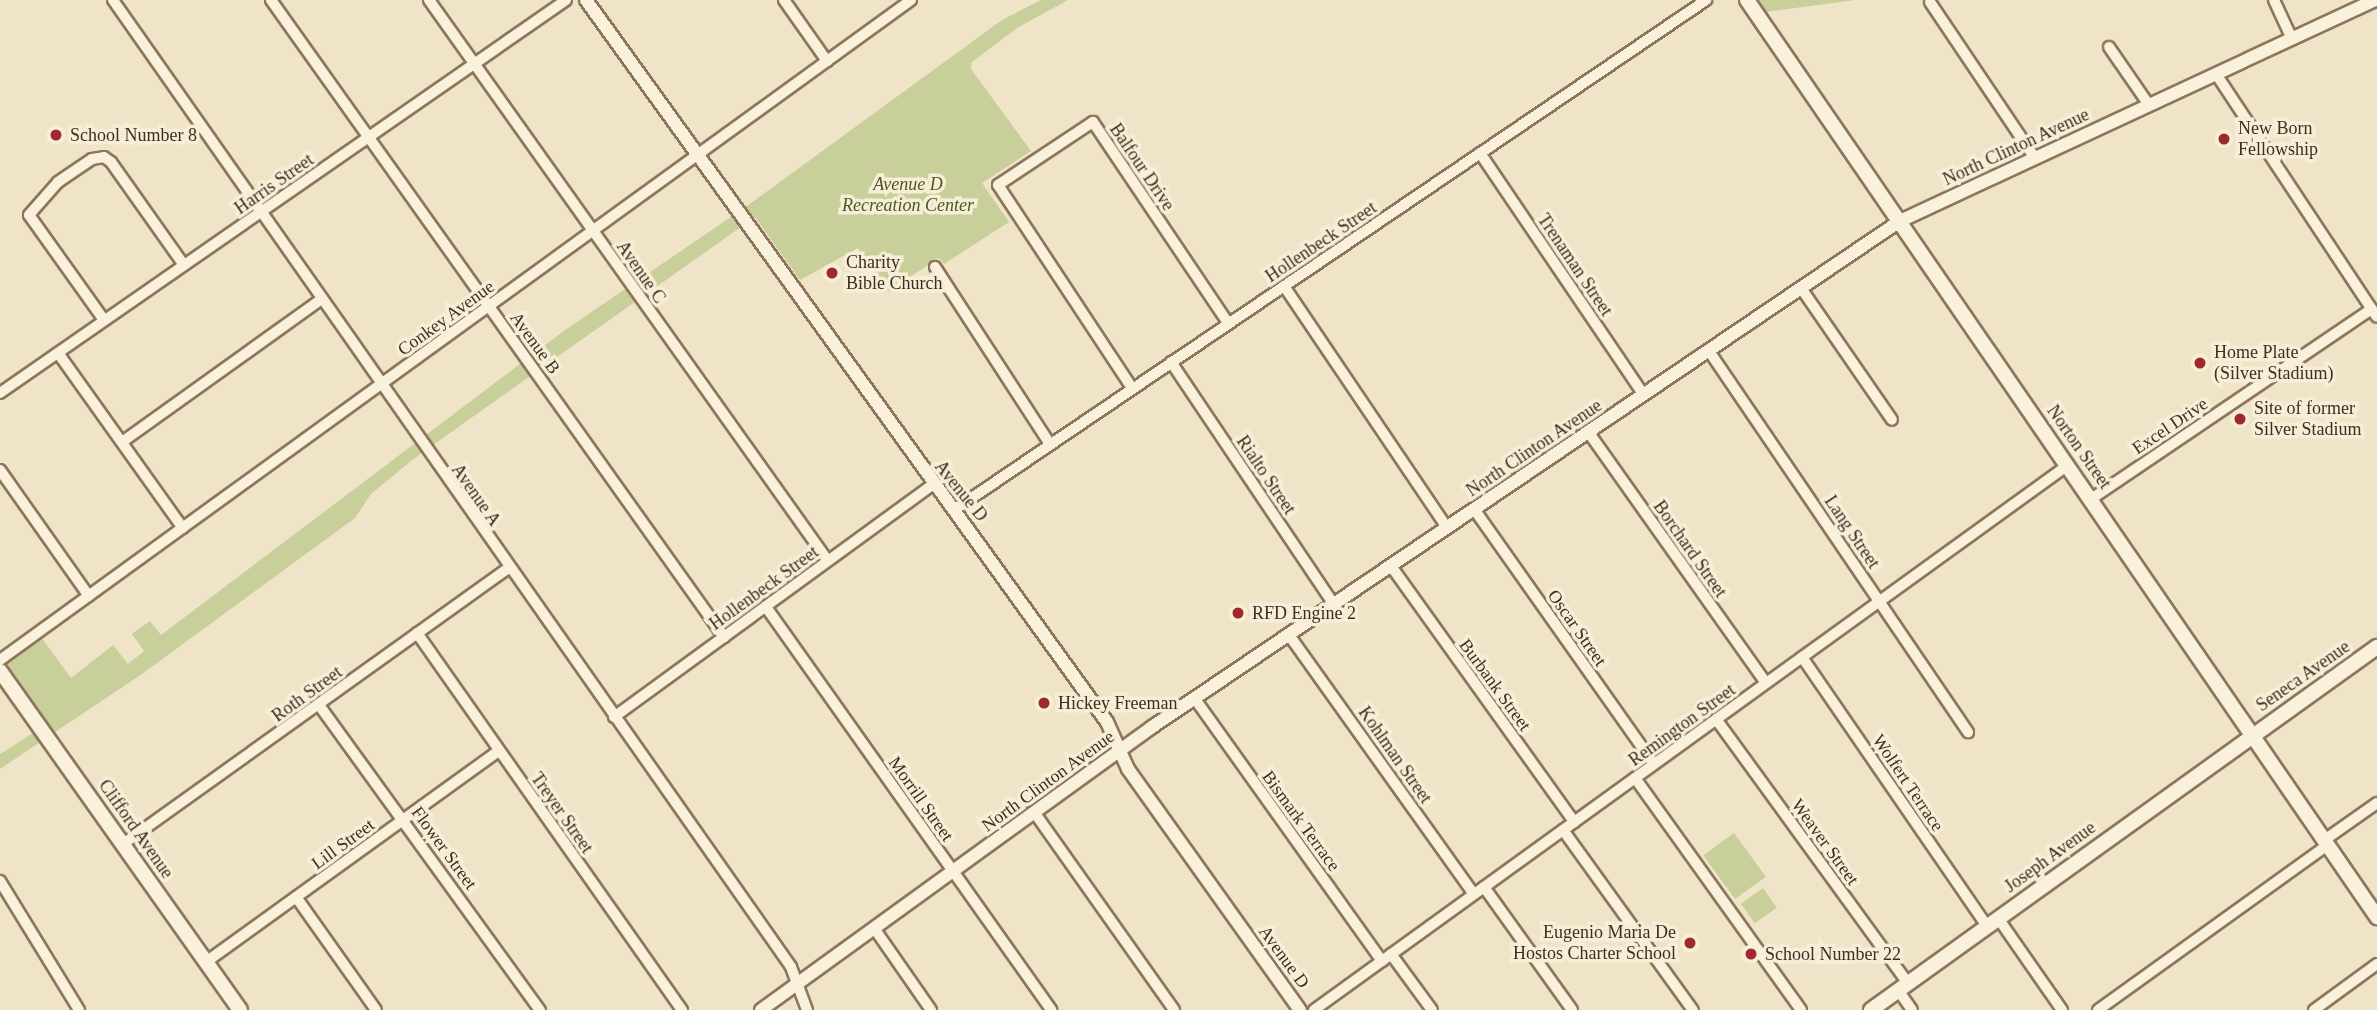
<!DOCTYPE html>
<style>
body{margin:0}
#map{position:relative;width:2377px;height:1010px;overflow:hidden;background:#f0e4c8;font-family:"Times New Roman",serif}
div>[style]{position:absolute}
.green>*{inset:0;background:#c9cf9b;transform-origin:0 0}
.roads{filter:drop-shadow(2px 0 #8d765c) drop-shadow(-2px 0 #8d765c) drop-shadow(0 2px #8d765c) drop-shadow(0 -2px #8d765c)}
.minor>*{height:10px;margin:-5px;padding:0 5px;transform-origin:5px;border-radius:5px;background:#faf1dc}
.tertiary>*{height:12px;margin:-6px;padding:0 6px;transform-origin:6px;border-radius:6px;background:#faf1dc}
.secondary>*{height:14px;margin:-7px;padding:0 7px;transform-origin:7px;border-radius:7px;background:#faf1dc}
.dots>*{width:19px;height:19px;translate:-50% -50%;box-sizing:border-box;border:4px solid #f7eed8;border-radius:50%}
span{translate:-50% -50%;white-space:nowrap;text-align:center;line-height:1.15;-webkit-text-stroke:7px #f7eed8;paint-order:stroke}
.poi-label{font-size:18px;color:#3d2e20}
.left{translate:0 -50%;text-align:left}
.right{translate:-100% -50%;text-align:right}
.street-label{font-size:18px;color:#3d2e20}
.park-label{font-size:18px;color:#4d5a26;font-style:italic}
</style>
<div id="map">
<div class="green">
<div style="clip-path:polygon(1041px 0,1068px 0,1017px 28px,972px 62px,971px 69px,1031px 151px,982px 183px,1009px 222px,944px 264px,939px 258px,888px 291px,858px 248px,800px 280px,755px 217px,416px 457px,371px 494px,355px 518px,142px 674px,0 769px,0 754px,41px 728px,0 671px,0 660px,38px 633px,71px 678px,113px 645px,128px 664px,144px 651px,132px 634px,150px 621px,161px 635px,565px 330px,747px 206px,1002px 20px)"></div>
<div style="clip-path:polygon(1747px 0,1856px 0,1756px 13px)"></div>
<div style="left:1734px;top:833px;width:54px;height:38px;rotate:54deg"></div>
<div style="left:1763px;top:888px;width:24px;height:27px;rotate:55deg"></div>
</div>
<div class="roads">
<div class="minor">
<div style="left:113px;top:0;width:1181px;rotate:54.96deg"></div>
<div style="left:791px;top:967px;width:46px;rotate:69.6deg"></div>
<div style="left:271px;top:0;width:782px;rotate:54.58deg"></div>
<div style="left:429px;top:0;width:688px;rotate:54.58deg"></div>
<div style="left:784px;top:0;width:75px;rotate:54.8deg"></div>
<div style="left:2274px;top:0;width:43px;rotate:65.2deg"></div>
<div style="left:1930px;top:2px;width:187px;rotate:56.1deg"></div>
<div style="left:2109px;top:47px;width:70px;rotate:55.4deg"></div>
<div style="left:2216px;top:74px;width:291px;rotate:56.5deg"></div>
<div style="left:1480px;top:153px;width:292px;rotate:55.9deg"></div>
<div style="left:935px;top:267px;width:211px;rotate:57deg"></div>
<div style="left:1284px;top:286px;width:292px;rotate:56deg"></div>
<div style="left:1801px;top:288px;width:160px;rotate:55.4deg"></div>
<div style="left:104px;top:320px;width:129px;rotate:-125.5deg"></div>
<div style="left:29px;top:215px;width:44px;rotate:-48.7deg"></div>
<div style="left:58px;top:182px;width:41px;rotate:-34.1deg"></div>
<div style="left:92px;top:159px;width:12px;rotate:-9deg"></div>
<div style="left:104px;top:157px;width:9px;rotate:36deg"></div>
<div style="left:111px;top:162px;width:126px;rotate:54.7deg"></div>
<div style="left:1709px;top:351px;width:461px;rotate:55.8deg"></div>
<div style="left:58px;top:353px;width:215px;rotate:54.5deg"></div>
<div style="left:1171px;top:362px;width:293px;rotate:56.1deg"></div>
<div style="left:1132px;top:388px;width:243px;rotate:-123.4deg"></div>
<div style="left:998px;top:185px;width:114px;rotate:-33.6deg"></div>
<div style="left:1093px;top:122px;width:242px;rotate:56.1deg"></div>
<div style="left:0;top:393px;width:689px;rotate:-34.77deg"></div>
<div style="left:1589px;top:433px;width:306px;rotate:54.7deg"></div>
<div style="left:122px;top:442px;width:246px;rotate:-35.6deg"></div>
<div style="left:0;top:470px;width:154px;rotate:54.8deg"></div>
<div style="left:2091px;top:499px;width:339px;rotate:-34.1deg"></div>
<div style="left:1474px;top:509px;width:312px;rotate:54.8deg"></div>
<div style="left:954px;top:510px;width:909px;rotate:-34.14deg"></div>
<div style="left:1391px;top:566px;width:315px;rotate:54.4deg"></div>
<div style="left:766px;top:607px;width:494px;rotate:54.7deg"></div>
<div style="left:417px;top:633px;width:461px;rotate:54.9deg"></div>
<div style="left:1289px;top:635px;width:318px;rotate:54.5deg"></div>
<div style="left:1802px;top:657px;width:326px;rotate:55.5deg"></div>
<div style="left:0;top:660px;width:1125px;rotate:-35.92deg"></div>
<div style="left:1195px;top:699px;width:322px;rotate:54.5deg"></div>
<div style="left:319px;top:705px;width:377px;rotate:54.1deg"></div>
<div style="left:614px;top:717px;width:395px;rotate:-36.1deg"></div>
<div style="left:1716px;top:719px;width:326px;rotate:54deg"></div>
<div style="left:1635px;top:778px;width:285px;rotate:54.4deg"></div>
<div style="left:1034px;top:812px;width:242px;rotate:54.7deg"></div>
<div style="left:1563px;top:830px;width:222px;rotate:54.2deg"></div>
<div style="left:2323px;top:841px;width:66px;rotate:-35.1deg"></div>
<div style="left:123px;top:844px;width:474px;rotate:-35.6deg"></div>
<div style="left:0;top:881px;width:151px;rotate:58.5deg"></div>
<div style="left:1484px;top:887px;width:151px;rotate:54.4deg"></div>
<div style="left:296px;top:897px;width:138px;rotate:54.7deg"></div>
<div style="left:1998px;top:918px;width:112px;rotate:55.2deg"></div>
<div style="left:874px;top:928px;width:100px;rotate:55.2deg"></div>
<div style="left:1391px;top:954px;width:69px;rotate:53.8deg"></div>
<div style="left:206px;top:962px;width:361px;rotate:-35.8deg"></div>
<div style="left:1898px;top:990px;width:24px;rotate:55deg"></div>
<div style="left:1314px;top:1010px;width:930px;rotate:-35.86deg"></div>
<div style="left:2098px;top:1010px;width:281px;rotate:-35.7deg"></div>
<div style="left:2314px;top:1010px;width:78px;rotate:-36.1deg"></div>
</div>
<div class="tertiary">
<div style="left:586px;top:0;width:890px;rotate:54.19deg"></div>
<div style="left:1107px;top:722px;width:51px;rotate:65.9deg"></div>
<div style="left:1128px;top:769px;width:296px;rotate:54.5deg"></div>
<div style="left:761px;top:1010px;width:483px;rotate:-35.9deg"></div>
<div style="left:1152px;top:727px;width:903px;rotate:-34.08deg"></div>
<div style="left:1900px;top:221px;width:524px;rotate:-24.95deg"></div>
</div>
<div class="secondary">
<div style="left:1747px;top:0;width:1113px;rotate:55.51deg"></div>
<div style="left:0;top:671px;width:415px;rotate:54.7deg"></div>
<div style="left:1871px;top:1010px;width:623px;rotate:-35.66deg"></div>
</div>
</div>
<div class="dots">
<div style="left:56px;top:135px;background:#9e2a2b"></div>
<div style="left:2224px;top:139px;background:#9e2a2b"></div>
<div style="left:832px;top:273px;background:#9e2a2b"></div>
<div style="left:2200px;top:363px;background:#9e2a2b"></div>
<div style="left:2240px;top:419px;background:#9e2a2b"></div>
<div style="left:1238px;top:613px;background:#9e2a2b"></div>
<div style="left:1044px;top:703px;background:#9e2a2b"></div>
<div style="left:1690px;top:943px;background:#9e2a2b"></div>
<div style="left:1751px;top:954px;background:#9e2a2b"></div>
</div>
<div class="poi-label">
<span class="left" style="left:2238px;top:139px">New Born<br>Fellowship</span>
<span class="left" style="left:70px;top:135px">School Number 8</span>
<span class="left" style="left:846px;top:273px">Charity<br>Bible Church</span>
<span class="left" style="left:2214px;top:363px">Home Plate<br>(Silver Stadium)</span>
<span class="left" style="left:2254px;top:419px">Site of former<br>Silver Stadium</span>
<span class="left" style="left:1252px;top:613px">RFD Engine 2</span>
<span class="left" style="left:1058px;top:703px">Hickey Freeman</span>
<span class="right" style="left:1676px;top:943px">Eugenio Maria De<br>Hostos Charter School</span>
<span class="left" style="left:1765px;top:954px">School Number 22</span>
</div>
<div class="street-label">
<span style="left:2016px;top:147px;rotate:-25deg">North Clinton Avenue</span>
<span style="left:1142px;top:167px;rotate:56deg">Balfour Drive</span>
<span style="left:274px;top:184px;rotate:-35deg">Harris Street</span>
<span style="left:1321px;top:242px;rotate:-34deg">Hollenbeck Street</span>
<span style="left:1575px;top:265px;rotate:56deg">Trenaman Street</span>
<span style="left:641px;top:272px;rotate:55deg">Avenue C</span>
<span style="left:446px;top:318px;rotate:-36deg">Conkey Avenue</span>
<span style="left:535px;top:343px;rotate:54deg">Avenue B</span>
<span style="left:2170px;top:426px;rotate:-34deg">Excel Drive</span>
<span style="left:2079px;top:447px;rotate:55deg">Norton Street</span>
<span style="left:1534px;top:448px;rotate:-34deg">North Clinton Avenue</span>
<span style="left:1266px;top:475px;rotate:56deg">Rialto Street</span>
<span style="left:961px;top:491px;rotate:51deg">Avenue D</span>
<span style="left:476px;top:495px;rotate:55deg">Avenue A</span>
<span style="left:1852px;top:532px;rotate:56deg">Lang Street</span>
<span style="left:1690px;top:549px;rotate:55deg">Borchard Street</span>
<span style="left:764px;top:588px;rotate:-36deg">Hollenbeck Street</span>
<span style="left:1577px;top:628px;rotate:55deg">Oscar Street</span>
<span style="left:2303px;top:676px;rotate:-35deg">Seneca Avenue</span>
<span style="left:1495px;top:685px;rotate:54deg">Burbank Street</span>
<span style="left:307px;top:694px;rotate:-36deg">Roth Street</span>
<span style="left:1682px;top:725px;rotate:-36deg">Remington Street</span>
<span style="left:1395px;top:755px;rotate:55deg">Kohlman Street</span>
<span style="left:1048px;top:781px;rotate:-36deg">North Clinton Avenue</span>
<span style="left:1908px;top:783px;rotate:56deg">Wolfert Terrace</span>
<span style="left:921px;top:799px;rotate:55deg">Morrill Street</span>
<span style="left:562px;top:813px;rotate:55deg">Treyer Street</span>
<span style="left:1301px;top:821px;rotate:54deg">Bismark Terrace</span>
<span style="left:136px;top:829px;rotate:55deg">Clifford Avenue</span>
<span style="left:1825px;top:842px;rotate:54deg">Weaver Street</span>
<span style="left:343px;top:844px;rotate:-36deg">Lill Street</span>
<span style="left:444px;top:848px;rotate:54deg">Flower Street</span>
<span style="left:2050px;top:857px;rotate:-36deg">Joseph Avenue</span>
<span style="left:1284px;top:957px;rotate:54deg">Avenue D</span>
</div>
<div class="park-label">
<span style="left:908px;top:195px">Avenue D<br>Recreation Center</span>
</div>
</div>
